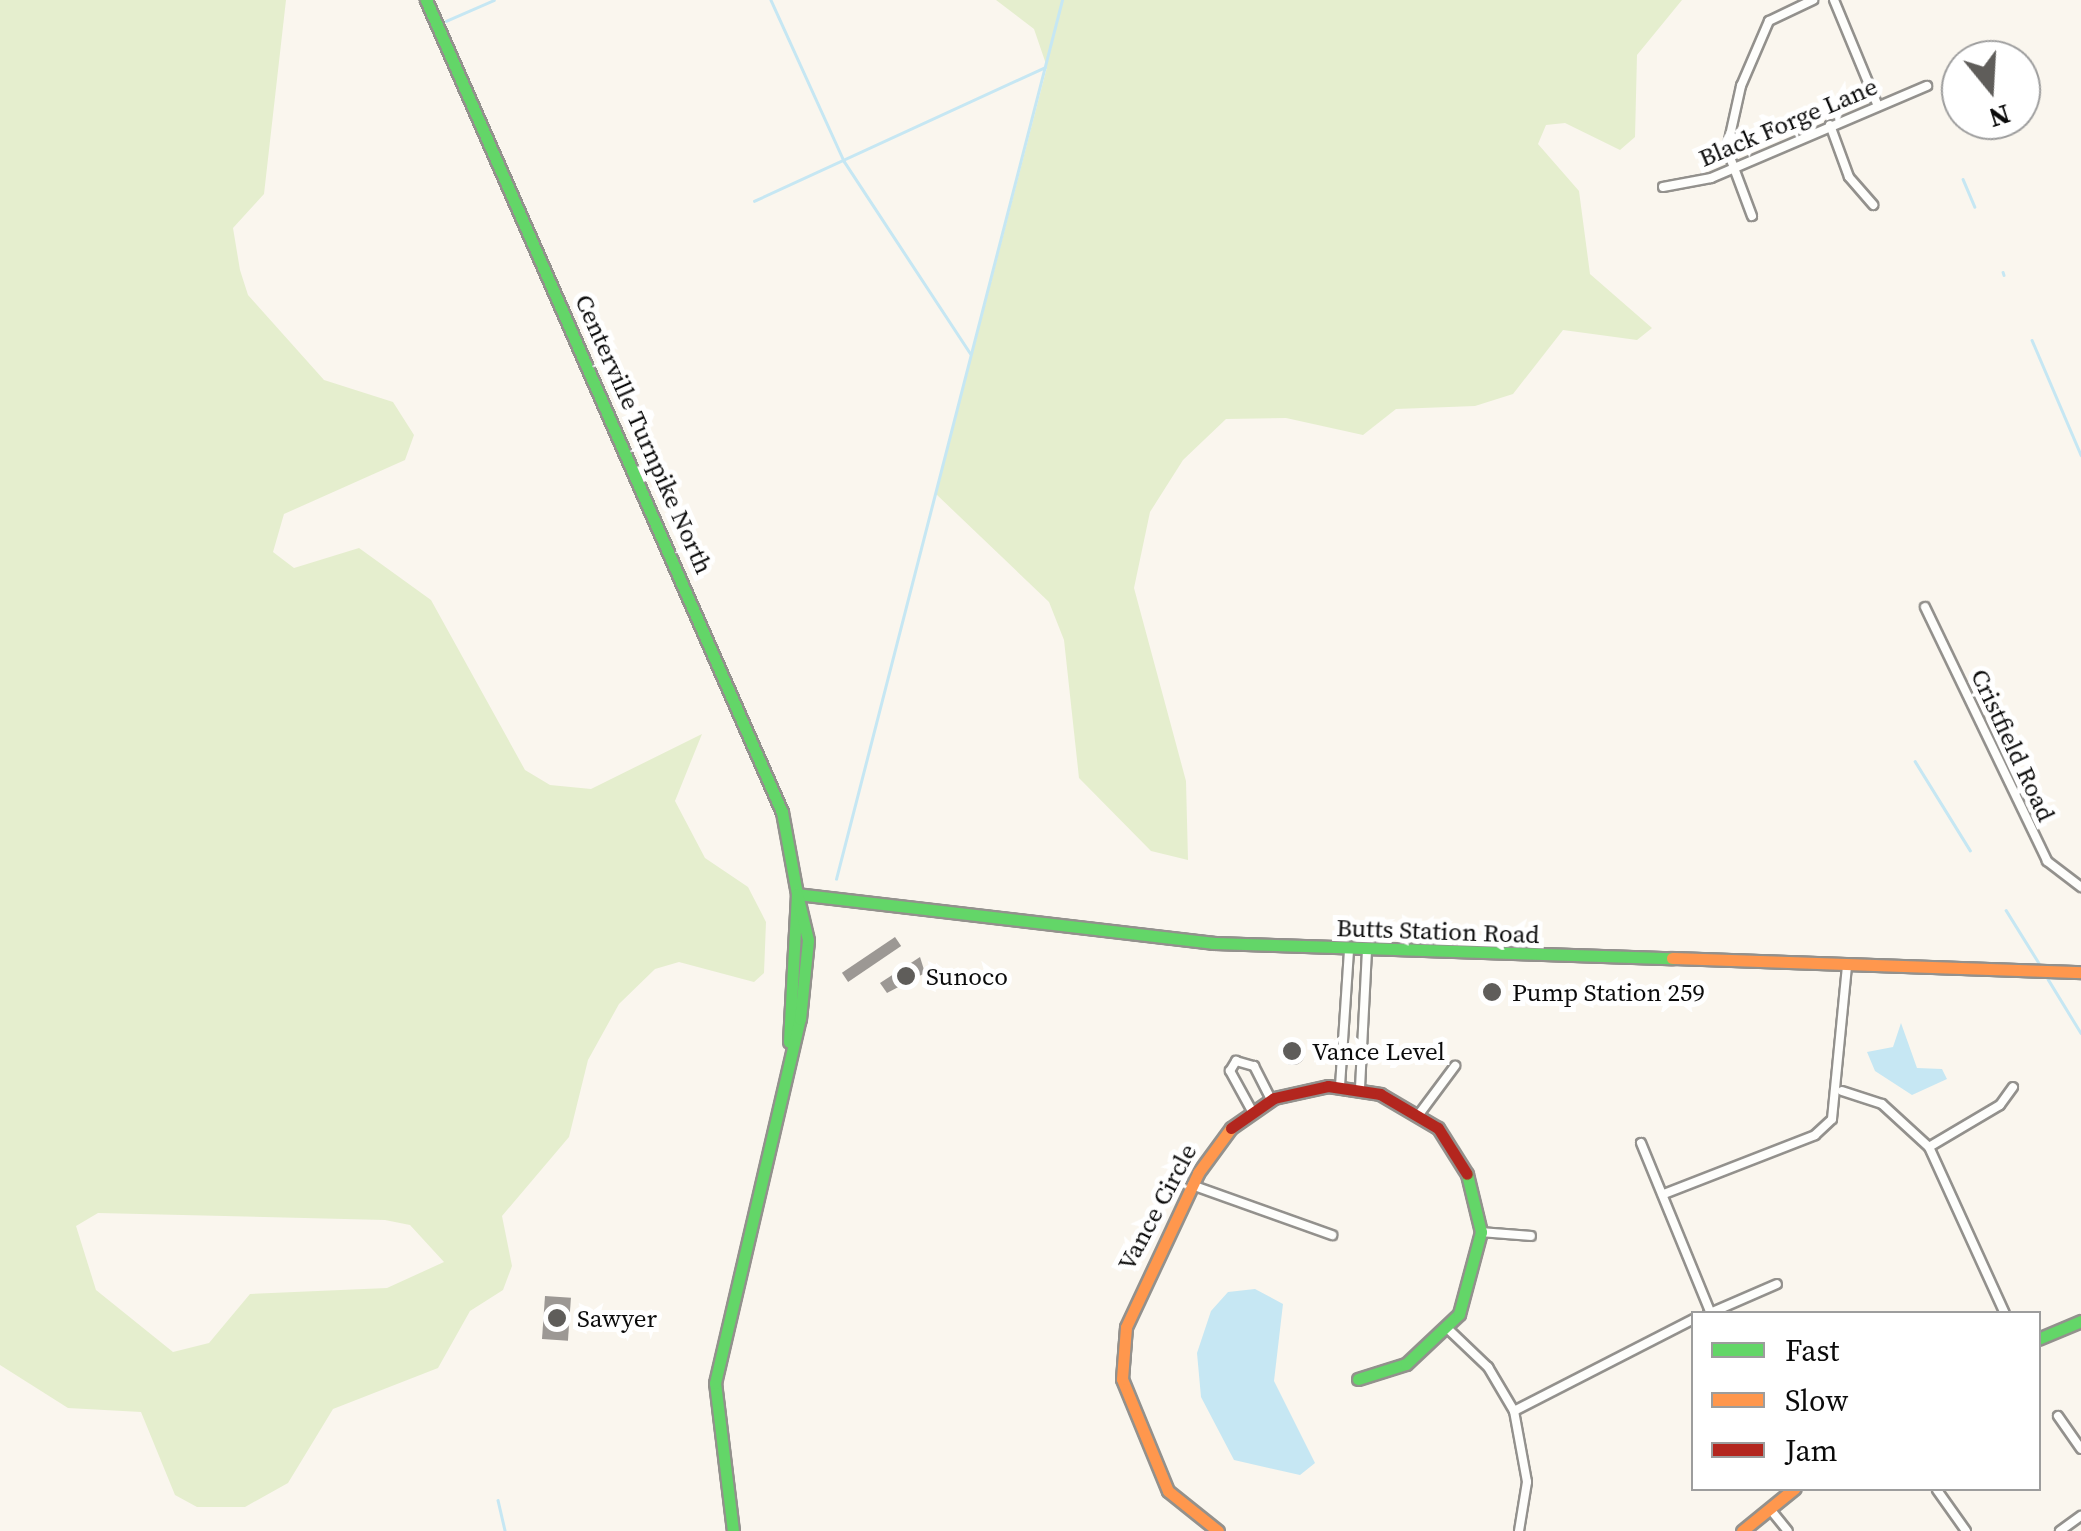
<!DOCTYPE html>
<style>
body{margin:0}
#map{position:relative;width:2081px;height:1531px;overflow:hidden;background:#faf6ee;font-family:"Source Serif 4",serif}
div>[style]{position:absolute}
.green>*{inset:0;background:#e5eece}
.water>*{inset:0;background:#c6e7f3}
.stream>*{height:2.5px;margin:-1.25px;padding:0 1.25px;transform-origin:1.25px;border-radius:1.25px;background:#c6e7f3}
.building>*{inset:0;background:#9c9894;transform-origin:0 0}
.round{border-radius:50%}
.roads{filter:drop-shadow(2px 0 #93918d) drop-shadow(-2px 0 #93918d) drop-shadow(0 2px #93918d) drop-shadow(0 -2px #93918d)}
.street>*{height:8px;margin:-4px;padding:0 4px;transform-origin:4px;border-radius:4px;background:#fefefc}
.fast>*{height:11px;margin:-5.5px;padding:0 5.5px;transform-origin:5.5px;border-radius:5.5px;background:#63d668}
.slow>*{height:11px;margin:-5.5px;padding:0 5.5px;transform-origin:5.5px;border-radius:5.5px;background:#ff974d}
.jam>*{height:11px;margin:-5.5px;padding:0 5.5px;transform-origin:5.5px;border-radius:5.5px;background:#b3261e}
.dots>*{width:28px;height:28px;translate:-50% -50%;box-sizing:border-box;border:5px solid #fff;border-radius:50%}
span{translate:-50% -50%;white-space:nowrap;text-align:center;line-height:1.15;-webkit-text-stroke:10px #fff;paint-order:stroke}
.street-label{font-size:25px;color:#0b0b0b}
.poi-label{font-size:25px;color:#0b0b0b}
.left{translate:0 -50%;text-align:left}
.legend{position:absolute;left:1691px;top:1311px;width:350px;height:180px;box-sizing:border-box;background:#fff;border:2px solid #9d9d9d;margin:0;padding:12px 18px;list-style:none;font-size:30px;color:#0b0b0b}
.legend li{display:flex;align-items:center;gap:20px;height:50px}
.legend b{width:50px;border:2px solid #9d9d9d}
.north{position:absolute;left:1941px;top:40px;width:100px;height:100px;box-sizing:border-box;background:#fff;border:2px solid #9d9d9d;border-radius:50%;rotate:162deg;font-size:28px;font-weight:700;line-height:40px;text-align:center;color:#0b0b0b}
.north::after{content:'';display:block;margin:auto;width:35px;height:45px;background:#5f5d5a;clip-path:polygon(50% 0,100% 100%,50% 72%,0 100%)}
</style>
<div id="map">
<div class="green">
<div style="clip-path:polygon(evenodd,0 0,286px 0,264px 194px,233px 228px,240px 270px,248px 295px,324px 380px,393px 402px,414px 435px,405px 460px,284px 514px,273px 552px,294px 568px,359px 548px,431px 600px,525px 770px,550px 785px,591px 789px,702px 734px,675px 801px,705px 858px,748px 887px,766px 922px,764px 973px,754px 982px,679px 962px,655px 969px,619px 1004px,588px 1060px,569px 1137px,502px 1216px,512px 1266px,503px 1290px,470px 1311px,438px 1368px,333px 1409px,288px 1483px,245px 1507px,197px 1507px,175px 1495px,141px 1412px,68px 1408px,0 1365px,0 0,98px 1213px,385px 1220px,410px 1225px,444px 1262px,387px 1288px,250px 1294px,209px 1343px,173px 1352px,96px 1290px,76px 1226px,98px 1213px)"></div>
<div style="clip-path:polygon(996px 0,1682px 0,1637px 55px,1635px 137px,1620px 150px,1565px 123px,1546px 125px,1538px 144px,1579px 191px,1590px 274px,1652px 328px,1637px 340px,1563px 330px,1513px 394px,1475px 406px,1396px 409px,1363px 435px,1286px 418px,1226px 419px,1183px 460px,1150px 512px,1134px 588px,1186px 781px,1188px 860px,1151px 851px,1079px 778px,1064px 640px,1049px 602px,936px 494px,1047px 67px,1034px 29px)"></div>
</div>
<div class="water">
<div style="clip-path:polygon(1901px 1023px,1917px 1068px,1942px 1069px,1947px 1079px,1912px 1095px,1875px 1071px,1867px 1052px,1893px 1047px)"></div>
<div style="clip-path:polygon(1255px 1289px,1283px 1304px,1274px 1381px,1315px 1463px,1300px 1475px,1234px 1460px,1201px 1397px,1197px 1353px,1211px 1311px,1228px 1292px)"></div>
</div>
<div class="stream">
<div style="left:771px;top:0;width:177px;rotate:65.6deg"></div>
<div style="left:844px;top:161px;width:230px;rotate:56.7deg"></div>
<div style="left:446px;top:21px;width:52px;rotate:-23.6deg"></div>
<div style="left:1963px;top:179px;width:30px;rotate:67deg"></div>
<div style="left:754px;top:201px;width:320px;rotate:-24.7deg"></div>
<div style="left:2003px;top:272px;width:3px;rotate:72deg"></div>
<div style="left:2032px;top:340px;width:125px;rotate:66.9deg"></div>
<div style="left:1915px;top:761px;width:105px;rotate:58.3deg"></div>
<div style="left:836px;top:879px;width:908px;rotate:-75.58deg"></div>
<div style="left:2006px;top:910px;width:62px;rotate:58.1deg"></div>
<div style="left:2048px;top:979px;width:63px;rotate:58.6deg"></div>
<div style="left:498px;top:1500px;width:32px;rotate:77deg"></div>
</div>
<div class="building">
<div style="left:895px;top:937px;width:11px;height:64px;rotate:56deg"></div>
<div style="clip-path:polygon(920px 957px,925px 973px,887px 993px,880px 983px)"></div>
<div class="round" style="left:1281px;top:1041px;width:24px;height:24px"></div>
<div style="left:545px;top:1296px;width:26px;height:43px;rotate:4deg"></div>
</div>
<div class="roads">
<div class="street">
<div style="left:1834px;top:0;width:115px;rotate:67.5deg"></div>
<div style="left:1830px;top:125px;width:55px;rotate:69.9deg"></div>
<div style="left:1849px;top:177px;width:37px;rotate:49deg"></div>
<div style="left:1663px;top:187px;width:49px;rotate:-10.6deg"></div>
<div style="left:1711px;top:178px;width:235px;rotate:-23.1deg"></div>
<div style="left:1752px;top:216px;width:72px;rotate:-110.5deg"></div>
<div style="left:1727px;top:149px;width:65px;rotate:-77.5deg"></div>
<div style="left:1741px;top:86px;width:71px;rotate:-66.7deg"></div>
<div style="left:1769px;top:21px;width:49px;rotate:-25.5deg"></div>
<div style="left:1925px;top:607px;width:282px;rotate:64.3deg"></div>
<div style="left:2047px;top:861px;width:43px;rotate:37.4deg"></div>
<div style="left:1340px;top:1086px;width:135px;rotate:-86.2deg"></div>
<div style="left:1360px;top:1088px;width:136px;rotate:-87.1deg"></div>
<div style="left:1842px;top:1091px;width:42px;rotate:18deg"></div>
<div style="left:1882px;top:1104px;width:64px;rotate:42.5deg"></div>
<div style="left:1929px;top:1147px;width:183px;rotate:65.5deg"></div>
<div style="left:1252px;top:1111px;width:46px;rotate:-118.8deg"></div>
<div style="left:1230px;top:1071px;width:12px;rotate:-59deg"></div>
<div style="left:1236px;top:1061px;width:19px;rotate:16deg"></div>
<div style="left:1254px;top:1066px;width:38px;rotate:63deg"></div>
<div style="left:1420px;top:1113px;width:59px;rotate:-53.3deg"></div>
<div style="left:1641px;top:1143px;width:185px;rotate:67.7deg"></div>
<div style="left:1929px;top:1147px;width:82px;rotate:-30.6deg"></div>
<div style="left:2000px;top:1105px;width:22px;rotate:-54deg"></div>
<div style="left:1192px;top:1185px;width:149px;rotate:19.7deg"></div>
<div style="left:1664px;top:1194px;width:162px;rotate:-21.3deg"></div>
<div style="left:1815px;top:1135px;width:23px;rotate:-43deg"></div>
<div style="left:1832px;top:1119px;width:155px;rotate:-84.4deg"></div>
<div style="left:1481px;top:1232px;width:50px;rotate:4.6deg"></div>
<div style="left:1708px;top:1314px;width:75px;rotate:-23.5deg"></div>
<div style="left:1447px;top:1328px;width:57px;rotate:43.6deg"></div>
<div style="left:1488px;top:1367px;width:51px;rotate:59.4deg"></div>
<div style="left:1514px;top:1411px;width:72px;rotate:79.6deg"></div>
<div style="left:1527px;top:1482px;width:50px;rotate:99.3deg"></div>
<div style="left:1514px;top:1411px;width:202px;rotate:-27.1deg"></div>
<div style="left:2058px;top:1416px;width:40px;rotate:55.1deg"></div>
<div style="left:1937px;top:1490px;width:50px;rotate:54.7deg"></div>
<div style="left:1770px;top:1509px;width:28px;rotate:51deg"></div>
<div style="left:2060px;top:1531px;width:26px;rotate:-36deg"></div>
</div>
<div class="fast">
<div style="left:426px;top:0;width:887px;rotate:66.33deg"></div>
<div style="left:782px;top:812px;width:83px;rotate:79.6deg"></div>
<div style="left:797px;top:894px;width:148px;rotate:93.1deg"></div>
<div style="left:797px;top:894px;width:419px;rotate:6.7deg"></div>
<div style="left:1213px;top:943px;width:459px;rotate:1.9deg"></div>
<div style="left:2038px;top:1339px;width:47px;rotate:-22.7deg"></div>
<div style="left:1358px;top:1379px;width:50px;rotate:-17.4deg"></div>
<div style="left:1406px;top:1364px;width:73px;rotate:-43.3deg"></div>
<div style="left:1459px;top:1314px;width:85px;rotate:-75deg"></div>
<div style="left:1481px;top:1232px;width:60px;rotate:-103.6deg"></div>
<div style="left:733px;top:1531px;width:149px;rotate:-96.9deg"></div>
<div style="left:715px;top:1383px;width:374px;rotate:-76.9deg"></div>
<div style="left:800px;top:1019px;width:79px;rotate:-84.2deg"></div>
<div style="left:808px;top:940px;width:47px;rotate:-103.4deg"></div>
</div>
<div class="slow">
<div style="left:1672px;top:958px;width:409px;rotate:2deg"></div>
<div style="left:1218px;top:1531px;width:64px;rotate:-141.3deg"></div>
<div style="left:1168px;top:1491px;width:121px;rotate:-112.3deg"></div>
<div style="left:1122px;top:1379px;width:52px;rotate:-85.6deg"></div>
<div style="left:1126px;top:1327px;width:170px;rotate:-64.9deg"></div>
<div style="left:1198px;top:1173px;width:56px;rotate:-53.7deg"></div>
<div style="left:1742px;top:1531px;width:68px;rotate:-39.1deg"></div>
</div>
<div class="jam">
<div style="left:1231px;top:1128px;width:52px;rotate:-34.9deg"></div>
<div style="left:1274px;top:1098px;width:55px;rotate:-12.5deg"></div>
<div style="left:1328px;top:1086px;width:53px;rotate:8.7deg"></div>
<div style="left:1380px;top:1094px;width:67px;rotate:30.4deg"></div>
<div style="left:1438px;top:1128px;width:54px;rotate:57.8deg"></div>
</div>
</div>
<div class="dots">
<div style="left:906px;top:976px;background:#5f5d5a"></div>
<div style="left:1492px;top:992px;background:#5f5d5a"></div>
<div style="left:1292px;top:1051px;background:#5f5d5a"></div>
<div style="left:557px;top:1318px;background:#5f5d5a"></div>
</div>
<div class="street-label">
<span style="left:1788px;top:122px;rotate:-23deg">Black Forge Lane</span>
<span style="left:644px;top:434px;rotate:66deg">Centerville Turnpike North</span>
<span style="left:2013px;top:745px;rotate:65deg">Cristfield Road</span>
<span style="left:1438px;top:931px;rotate:2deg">Butts Station Road</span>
<span style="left:1157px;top:1207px;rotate:-62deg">Vance Circle</span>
</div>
<div class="poi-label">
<span class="left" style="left:926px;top:976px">Sunoco</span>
<span class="left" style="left:1512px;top:992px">Pump Station 259</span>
<span class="left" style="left:1312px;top:1051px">Vance Level</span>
<span class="left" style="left:577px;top:1318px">Sawyer</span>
</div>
<ul class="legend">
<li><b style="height:12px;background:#63d668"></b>Fast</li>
<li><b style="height:12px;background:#ff974d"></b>Slow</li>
<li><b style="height:12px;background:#b3261e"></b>Jam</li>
</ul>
<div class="north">N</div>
</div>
